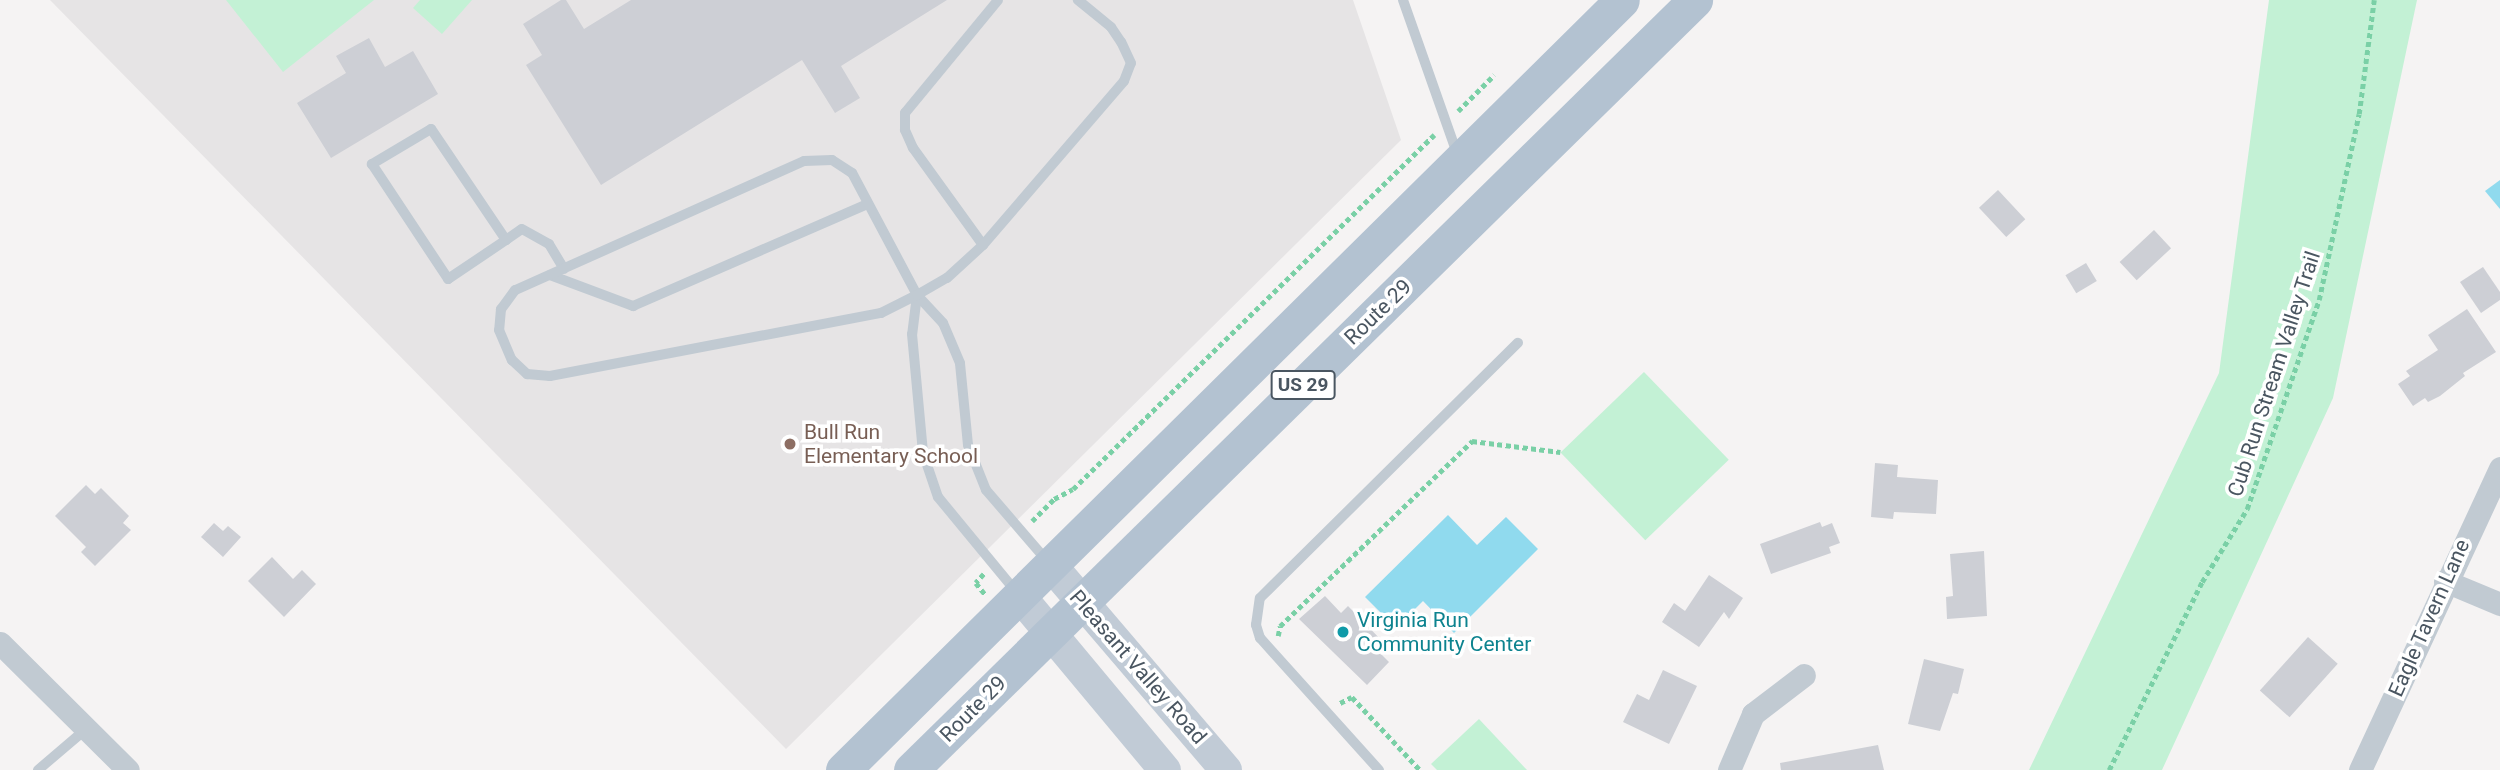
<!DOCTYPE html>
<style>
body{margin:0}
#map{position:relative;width:2500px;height:770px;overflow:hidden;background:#f5f3f3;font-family:Roboto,sans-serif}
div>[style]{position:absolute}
.education>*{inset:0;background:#e6e4e5}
.green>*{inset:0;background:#c3f1d5;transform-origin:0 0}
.water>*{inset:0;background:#90daee}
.building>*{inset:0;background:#cdcfd5;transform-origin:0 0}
.path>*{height:4.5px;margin-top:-2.25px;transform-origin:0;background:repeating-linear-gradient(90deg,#7ad0a6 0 5px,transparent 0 8.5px)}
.service>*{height:10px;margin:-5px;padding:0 5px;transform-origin:5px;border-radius:5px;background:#c1cad2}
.minor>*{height:23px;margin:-11.5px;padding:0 11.5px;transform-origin:11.5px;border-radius:11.5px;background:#c1cad2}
.secondary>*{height:32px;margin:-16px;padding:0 16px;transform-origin:16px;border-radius:16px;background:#c1cbd6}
.primary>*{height:35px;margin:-17.5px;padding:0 17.5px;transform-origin:17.5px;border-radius:17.5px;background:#b3c2d1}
.dots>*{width:19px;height:19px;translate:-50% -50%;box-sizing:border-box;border:4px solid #fff;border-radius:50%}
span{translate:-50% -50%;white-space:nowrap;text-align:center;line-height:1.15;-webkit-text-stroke:7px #fff;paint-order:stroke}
.shield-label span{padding:2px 5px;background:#fff;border:2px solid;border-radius:5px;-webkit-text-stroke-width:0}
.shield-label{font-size:19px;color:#4a5661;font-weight:700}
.street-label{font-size:21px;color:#4a5661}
.education-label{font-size:21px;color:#785e54}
.left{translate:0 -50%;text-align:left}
.culture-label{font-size:21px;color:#0d838f}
</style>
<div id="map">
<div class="education">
<div style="clip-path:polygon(50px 0,1353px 0,1401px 140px,786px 749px)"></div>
</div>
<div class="green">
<div style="clip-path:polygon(226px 0,374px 0,283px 72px)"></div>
<div style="clip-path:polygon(420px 0,472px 0,442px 34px,413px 8px)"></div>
<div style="clip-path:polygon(2269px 0,2417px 0,2333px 398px,2162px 770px,2029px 770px,2219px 373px)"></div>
<div style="left:1644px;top:372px;width:122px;height:116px;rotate:46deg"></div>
<div style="clip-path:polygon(1479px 719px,1527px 770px,1437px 770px,1431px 764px)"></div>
</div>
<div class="water">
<div style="clip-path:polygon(2500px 180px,2500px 209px,2485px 191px)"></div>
<div style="clip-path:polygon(1448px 515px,1477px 545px,1506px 517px,1538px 549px,1454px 633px,1423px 601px,1396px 628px,1365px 597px)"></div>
</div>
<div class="building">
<div style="clip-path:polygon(561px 0,566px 0,584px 29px,631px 0,947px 0,841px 66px,860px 98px,835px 113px,802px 60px,601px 185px,526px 65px,542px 55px,523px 24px)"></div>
<div style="clip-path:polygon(369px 38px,385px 67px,413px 51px,438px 94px,331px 158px,297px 103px,346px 73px,336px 56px)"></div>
<div style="left:1998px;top:190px;width:40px;height:26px;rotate:47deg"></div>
<div style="left:2154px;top:230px;width:25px;height:47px;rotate:47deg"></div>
<div style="left:2086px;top:263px;width:21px;height:24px;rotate:59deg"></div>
<div style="clip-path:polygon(2483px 267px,2500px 292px,2500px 300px,2481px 313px,2460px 282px)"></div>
<div style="clip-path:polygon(2467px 309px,2496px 352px,2463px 373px,2465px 376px,2440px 396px,2428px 402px,2425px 398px,2413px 406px,2398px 384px,2410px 376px,2406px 371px,2438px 350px,2428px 335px)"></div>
<div style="clip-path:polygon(1875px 463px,1898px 465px,1897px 477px,1938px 480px,1936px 514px,1894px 512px,1893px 519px,1871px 517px)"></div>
<div style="clip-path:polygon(86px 485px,95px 494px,101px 488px,129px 516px,123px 523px,131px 530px,95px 566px,81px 552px,86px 547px,55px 516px)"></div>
<div style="clip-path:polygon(1820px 522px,1822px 527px,1832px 523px,1840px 543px,1829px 547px,1831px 553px,1771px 574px,1760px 544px)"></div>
<div style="clip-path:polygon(214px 523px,223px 531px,228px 526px,241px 537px,223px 557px,201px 537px)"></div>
<div style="clip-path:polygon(1984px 551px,1987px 616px,1947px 619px,1946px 597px,1953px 596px,1950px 554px)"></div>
<div style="clip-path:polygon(272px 557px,293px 579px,302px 570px,316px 584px,284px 617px,248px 581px)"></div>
<div style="clip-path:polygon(1709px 575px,1743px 598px,1729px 619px,1724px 612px,1699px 647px,1662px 622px,1674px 603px,1685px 611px)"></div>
<div style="clip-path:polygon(1325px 596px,1341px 613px,1348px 606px,1387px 646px,1380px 653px,1389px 662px,1367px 685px,1299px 619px)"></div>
<div style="left:2308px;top:637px;width:40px;height:72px;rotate:42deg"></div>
<div style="clip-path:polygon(1924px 659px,1964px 669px,1958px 694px,1953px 693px,1940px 731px,1908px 724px)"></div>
<div style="clip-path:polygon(1663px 670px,1697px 686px,1669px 744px,1623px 722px,1637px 694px,1649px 700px)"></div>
<div style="clip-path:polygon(1878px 745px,1884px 770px,1781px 770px,1780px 763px)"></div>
</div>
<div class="path">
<div style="left:1458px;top:111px;width:51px;rotate:-45deg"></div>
<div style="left:1032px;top:521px;width:31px;rotate:-45deg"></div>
<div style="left:1054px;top:499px;width:21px;rotate:-28deg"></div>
<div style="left:1073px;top:489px;width:506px;rotate:-44.44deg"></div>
<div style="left:984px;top:574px;width:12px;rotate:132deg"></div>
<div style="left:976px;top:583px;width:14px;rotate:51deg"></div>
<div style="left:1278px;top:636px;width:10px;rotate:-79deg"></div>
<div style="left:1280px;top:626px;width:267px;rotate:-43.9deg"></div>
<div style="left:1472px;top:441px;width:89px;rotate:7.1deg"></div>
<div style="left:1340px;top:703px;width:13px;rotate:-27deg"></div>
<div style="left:1352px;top:697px;width:100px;rotate:47deg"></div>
<div style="left:2109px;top:770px;width:210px;rotate:-63.7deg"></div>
<div style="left:2202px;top:582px;width:86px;rotate:-58.3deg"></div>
<div style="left:2247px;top:509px;width:221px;rotate:-71deg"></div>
<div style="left:2319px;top:300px;width:190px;rotate:-77.9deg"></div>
<div style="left:2359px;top:114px;width:115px;rotate:-82.5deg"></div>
</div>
<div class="service">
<div style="left:1403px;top:0;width:165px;rotate:70.6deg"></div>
<div style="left:506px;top:240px;width:134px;rotate:-124deg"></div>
<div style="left:431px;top:129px;width:69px;rotate:149.3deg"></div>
<div style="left:372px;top:164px;width:138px;rotate:56.5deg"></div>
<div style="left:448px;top:279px;width:70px;rotate:-33.9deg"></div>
<div style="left:506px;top:240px;width:19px;rotate:-35deg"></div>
<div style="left:522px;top:229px;width:31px;rotate:29deg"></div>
<div style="left:549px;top:244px;width:29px;rotate:59deg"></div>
<div style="left:983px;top:245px;width:120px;rotate:-125.8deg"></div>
<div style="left:913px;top:148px;width:20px;rotate:-114deg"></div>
<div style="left:905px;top:130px;width:17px;rotate:-90deg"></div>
<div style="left:905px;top:113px;width:146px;rotate:-50.5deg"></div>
<div style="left:550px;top:275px;width:89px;rotate:20.5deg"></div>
<div style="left:633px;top:306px;width:256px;rotate:-23.5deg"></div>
<div style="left:917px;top:295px;width:39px;rotate:97deg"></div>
<div style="left:912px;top:334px;width:120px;rotate:84.7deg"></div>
<div style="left:923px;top:453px;width:46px;rotate:71.2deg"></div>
<div style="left:938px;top:497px;width:124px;rotate:50.5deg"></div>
<div style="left:1048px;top:562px;width:95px;rotate:-130.7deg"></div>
<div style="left:986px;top:490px;width:48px;rotate:-111.8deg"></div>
<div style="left:968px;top:445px;width:82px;rotate:-95.6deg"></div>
<div style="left:960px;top:363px;width:43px;rotate:-113deg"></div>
<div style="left:943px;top:323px;width:38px;rotate:-133deg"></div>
<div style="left:917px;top:295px;width:138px;rotate:-118deg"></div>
<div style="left:852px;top:173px;width:24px;rotate:-147deg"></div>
<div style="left:832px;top:160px;width:28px;rotate:178deg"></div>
<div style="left:804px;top:161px;width:316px;rotate:155.9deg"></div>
<div style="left:515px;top:290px;width:24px;rotate:126deg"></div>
<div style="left:501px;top:309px;width:21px;rotate:95deg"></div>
<div style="left:499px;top:330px;width:33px;rotate:67deg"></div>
<div style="left:512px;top:360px;width:21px;rotate:43deg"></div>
<div style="left:527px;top:374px;width:23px;rotate:5deg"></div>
<div style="left:550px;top:376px;width:337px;rotate:-10.8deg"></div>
<div style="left:881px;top:313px;width:40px;rotate:-26.6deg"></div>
<div style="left:917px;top:295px;width:34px;rotate:-30deg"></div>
<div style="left:947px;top:278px;width:49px;rotate:-42.5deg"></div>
<div style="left:983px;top:245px;width:216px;rotate:-49.3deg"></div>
<div style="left:1124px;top:81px;width:19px;rotate:-69deg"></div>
<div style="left:1131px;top:63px;width:23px;rotate:-115deg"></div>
<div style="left:1121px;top:42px;width:18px;rotate:-124deg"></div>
<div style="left:1111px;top:27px;width:43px;rotate:-140.7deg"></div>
<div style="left:38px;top:770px;width:63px;rotate:-40.5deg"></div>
<div style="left:1379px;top:770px;width:178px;rotate:-132deg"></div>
<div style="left:1260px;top:638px;width:14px;rotate:-107deg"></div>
<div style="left:1256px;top:625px;width:27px;rotate:-82deg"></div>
<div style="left:1260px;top:598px;width:363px;rotate:-44.7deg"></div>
</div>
<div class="minor">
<div style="left:2445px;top:581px;width:60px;rotate:22.7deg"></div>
<div style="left:0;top:643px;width:180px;rotate:44.8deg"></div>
<div style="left:1729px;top:770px;width:61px;rotate:-66.8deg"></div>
<div style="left:1753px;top:714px;width:64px;rotate:-37.4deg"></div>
<div style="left:2360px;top:770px;width:333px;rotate:-65.1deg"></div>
</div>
<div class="secondary">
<div style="left:1050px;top:564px;width:271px;rotate:49.5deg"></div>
<div style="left:1019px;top:595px;width:228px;rotate:50.2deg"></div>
</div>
<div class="primary">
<div style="left:843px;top:770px;width:1095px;rotate:-44.67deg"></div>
<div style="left:911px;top:770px;width:1099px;rotate:-44.48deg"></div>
</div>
<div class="dots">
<div style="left:790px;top:444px;background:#8d6e63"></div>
<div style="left:1343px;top:632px;background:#0f9aa8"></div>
</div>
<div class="shield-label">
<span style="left:1303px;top:385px">US 29</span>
</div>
<div class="street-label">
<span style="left:1378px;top:312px;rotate:-44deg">Route 29</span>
<span style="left:2274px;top:374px;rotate:-72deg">Cub Run Stream Valley Trail</span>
<span style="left:2429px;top:618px;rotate:-66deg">Eagle Tavern Lane</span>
<span style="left:1138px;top:667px;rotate:49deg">Pleasant Valley Road</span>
<span style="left:973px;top:709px;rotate:-45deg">Route 29</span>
</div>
<div class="education-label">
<span class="left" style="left:804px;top:444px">Bull Run<br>Elementary School</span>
</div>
<div class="culture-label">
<span class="left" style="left:1357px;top:632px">Virginia Run<br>Community Center</span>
</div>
</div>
